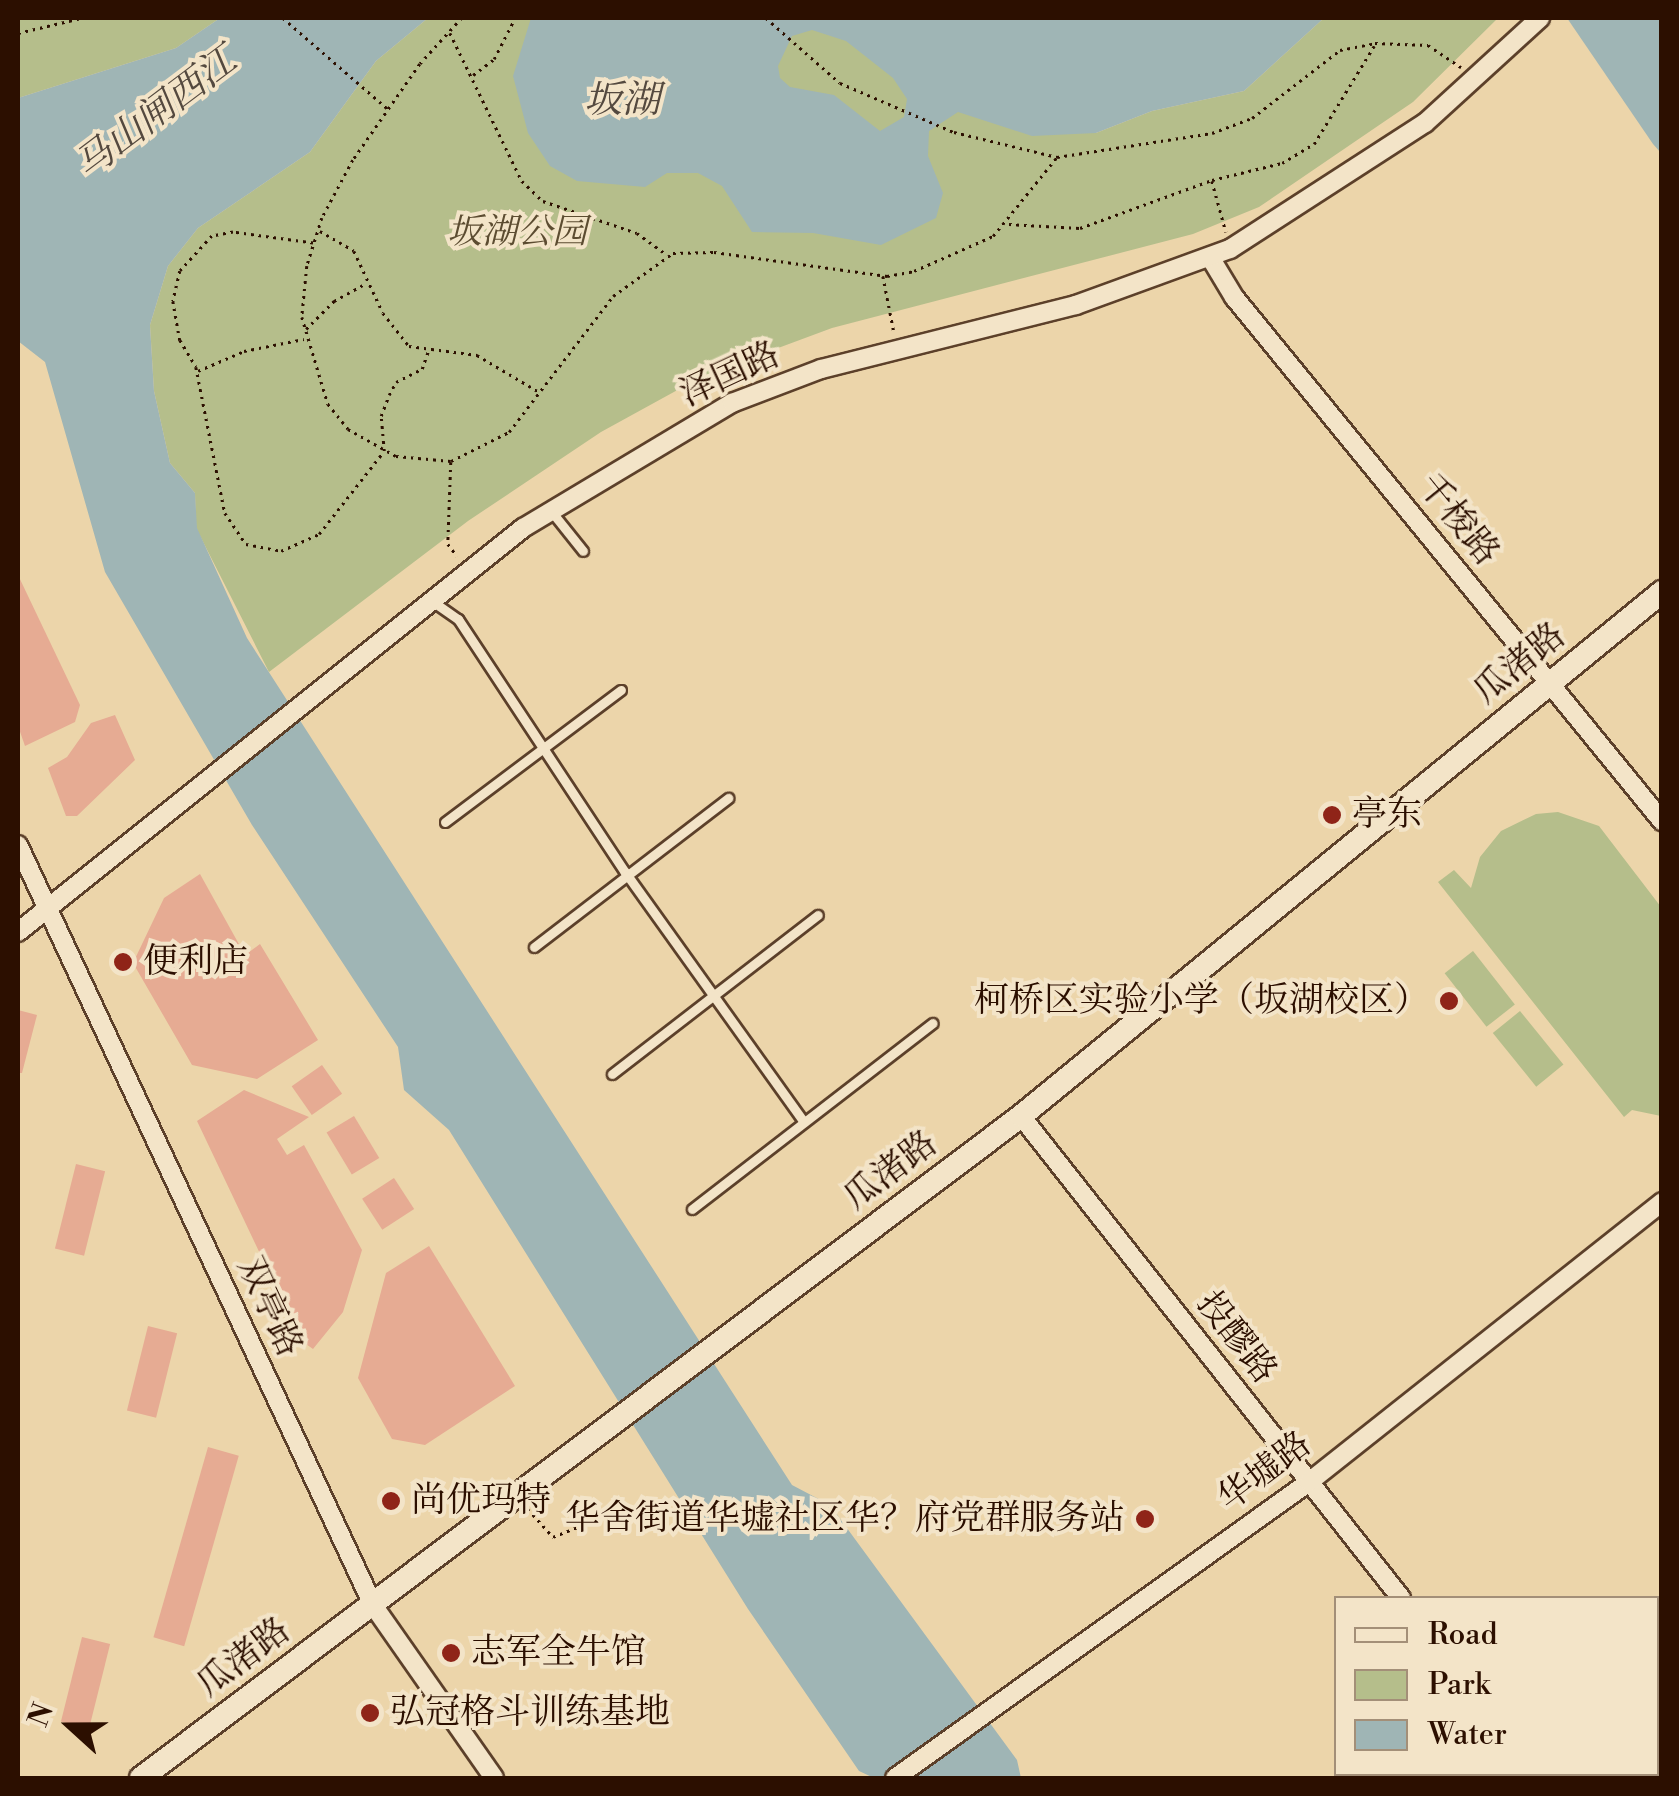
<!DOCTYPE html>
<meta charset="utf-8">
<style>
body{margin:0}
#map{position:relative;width:1679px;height:1796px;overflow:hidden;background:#ecd5aa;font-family:"Libre Bodoni","Noto Serif SC",serif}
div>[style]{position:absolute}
.green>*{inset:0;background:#b5be8b;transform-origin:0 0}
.water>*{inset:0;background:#9fb5b5}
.building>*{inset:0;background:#e6ab93;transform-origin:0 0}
.path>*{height:2.5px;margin-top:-1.25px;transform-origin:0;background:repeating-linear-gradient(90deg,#2c0f00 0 2.5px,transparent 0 7.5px)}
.roads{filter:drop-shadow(2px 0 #5c402a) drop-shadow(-2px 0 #5c402a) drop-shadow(0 2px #5c402a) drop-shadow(0 -2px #5c402a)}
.lane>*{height:9px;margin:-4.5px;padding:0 4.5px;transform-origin:4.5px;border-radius:4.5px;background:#f3e4c8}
.street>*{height:18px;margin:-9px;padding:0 9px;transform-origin:9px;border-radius:9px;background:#f3e4c8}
.secondary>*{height:22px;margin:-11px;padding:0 11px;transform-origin:11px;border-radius:11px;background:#f3e4c8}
.dots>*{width:28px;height:28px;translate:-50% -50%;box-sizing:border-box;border:5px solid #f3e4c8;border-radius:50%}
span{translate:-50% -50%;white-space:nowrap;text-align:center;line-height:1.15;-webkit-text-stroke:8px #f3e4c8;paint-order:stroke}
.park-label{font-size:35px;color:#5c4c31;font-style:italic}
.street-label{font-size:35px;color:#2c0f00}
.poi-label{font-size:35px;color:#2c0f00}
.left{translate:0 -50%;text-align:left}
.right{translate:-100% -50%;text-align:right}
.water-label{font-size:38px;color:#54493f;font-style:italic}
.frame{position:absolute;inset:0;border:20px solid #2c0f00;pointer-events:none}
.legend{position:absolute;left:1334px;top:1596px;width:325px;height:180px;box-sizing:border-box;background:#f3e4c8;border:2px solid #a38f78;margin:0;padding:12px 18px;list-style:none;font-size:30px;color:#2c0f00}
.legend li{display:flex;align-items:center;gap:20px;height:50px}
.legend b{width:50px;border:2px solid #a38f78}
.north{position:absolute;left:20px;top:1676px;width:100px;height:100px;-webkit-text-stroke:8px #f3e4c8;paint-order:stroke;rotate:291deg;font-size:28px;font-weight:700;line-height:40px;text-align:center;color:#2c0f00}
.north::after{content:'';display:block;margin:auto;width:35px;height:45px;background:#2c0f00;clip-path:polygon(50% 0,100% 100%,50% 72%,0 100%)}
</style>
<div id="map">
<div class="green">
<div style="clip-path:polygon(18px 18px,220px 18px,176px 48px,18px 98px)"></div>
<div style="clip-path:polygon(428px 18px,829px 18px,1096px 133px,1152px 111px,1244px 91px,1324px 18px,1498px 18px,1413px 102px,1259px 207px,1193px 234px,832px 328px,703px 376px,601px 432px,468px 521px,269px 672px,196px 528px,195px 493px,170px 463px,154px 391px,150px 325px,168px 266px,198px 228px,310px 152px,376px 61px)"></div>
<div style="clip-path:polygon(1558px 812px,1599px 826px,1661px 907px,1661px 1116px,1632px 1110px,1624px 1117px,1438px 882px,1454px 870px,1471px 888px,1480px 857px,1501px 831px,1536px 814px)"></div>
<div style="left:1473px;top:951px;width:68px;height:36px;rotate:52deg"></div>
<div style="left:1520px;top:1011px;width:69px;height:35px;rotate:51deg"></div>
</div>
<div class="water">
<div style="clip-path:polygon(220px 18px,428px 18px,376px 61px,310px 152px,198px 228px,168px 266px,150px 325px,154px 391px,170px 463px,195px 493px,197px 528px,247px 638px,792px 1485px,830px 1505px,1017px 1760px,1021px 1778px,874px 1778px,859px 1771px,748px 1609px,449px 1130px,404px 1090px,398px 1047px,252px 825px,105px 572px,45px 362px,18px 341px,18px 98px,176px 48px)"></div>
<div style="clip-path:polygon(evenodd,531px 18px,1324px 18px,1244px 91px,1152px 111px,1096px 133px,1032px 136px,958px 112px,929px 131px,928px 156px,943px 193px,936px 218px,881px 245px,813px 233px,752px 232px,722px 186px,698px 173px,667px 173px,645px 187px,577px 181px,550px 166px,528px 133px,513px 76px,531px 18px,812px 30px,846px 41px,893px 78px,907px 99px,904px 117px,880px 131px,834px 95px,790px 87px,780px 78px,778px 66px,792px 36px,812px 30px)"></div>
<div style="clip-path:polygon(1567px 18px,1661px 18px,1661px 153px,1653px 144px)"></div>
</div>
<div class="building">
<div style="clip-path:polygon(18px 575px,80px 705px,75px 722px,25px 746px,18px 726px)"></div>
<div style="clip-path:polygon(115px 715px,135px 760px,77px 816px,66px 816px,48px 768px,67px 757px,91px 723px)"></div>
<div style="clip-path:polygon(200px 874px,245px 955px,260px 944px,318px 1040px,257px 1079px,192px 1065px,133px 963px,164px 898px)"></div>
<div style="clip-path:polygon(18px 1010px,37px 1015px,22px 1073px,18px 1073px)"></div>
<div style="left:322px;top:1065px;width:35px;height:37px;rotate:55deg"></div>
<div style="clip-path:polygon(244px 1090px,309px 1117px,277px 1139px,287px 1155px,304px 1145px,362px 1250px,343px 1312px,313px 1349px,286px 1330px,292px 1321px,197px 1121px)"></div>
<div style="left:354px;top:1116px;width:49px;height:32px;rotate:59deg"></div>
<div style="left:76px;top:1164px;width:30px;height:87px;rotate:14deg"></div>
<div style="left:394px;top:1178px;width:37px;height:38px;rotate:57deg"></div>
<div style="clip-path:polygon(429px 1246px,515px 1386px,425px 1445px,392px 1439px,358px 1378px,386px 1273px)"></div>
<div style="left:148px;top:1326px;width:30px;height:87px;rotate:14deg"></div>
<div style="left:208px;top:1447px;width:32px;height:198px;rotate:16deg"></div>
<div style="left:82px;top:1637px;width:29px;height:87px;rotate:14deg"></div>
</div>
<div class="path">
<div style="left:283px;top:18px;width:138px;rotate:40.9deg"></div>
<div style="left:462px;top:18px;width:62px;rotate:132.4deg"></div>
<div style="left:420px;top:64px;width:117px;rotate:124.9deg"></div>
<div style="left:353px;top:160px;width:66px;rotate:118.1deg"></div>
<div style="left:322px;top:218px;width:50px;rotate:107.4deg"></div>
<div style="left:307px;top:266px;width:51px;rotate:95.6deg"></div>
<div style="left:302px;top:317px;width:91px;rotate:73.4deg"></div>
<div style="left:328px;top:404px;width:32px;rotate:51deg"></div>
<div style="left:348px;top:429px;width:55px;rotate:29.4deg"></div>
<div style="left:396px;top:456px;width:55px;rotate:5.2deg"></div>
<div style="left:451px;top:461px;width:65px;rotate:-26.6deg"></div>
<div style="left:509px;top:432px;width:171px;rotate:-52.6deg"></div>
<div style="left:613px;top:296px;width:74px;rotate:-35.6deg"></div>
<div style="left:673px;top:253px;width:41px;rotate:-1.4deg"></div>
<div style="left:714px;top:252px;width:175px;rotate:7.9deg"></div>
<div style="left:887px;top:276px;width:27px;rotate:-10deg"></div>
<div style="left:914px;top:271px;width:86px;rotate:-23.9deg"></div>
<div style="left:993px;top:236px;width:102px;rotate:-51deg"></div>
<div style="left:766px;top:18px;width:98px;rotate:41.3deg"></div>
<div style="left:840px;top:83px;width:124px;rotate:23.3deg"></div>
<div style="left:954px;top:132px;width:106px;rotate:13.6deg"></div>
<div style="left:1057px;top:157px;width:157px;rotate:-8.8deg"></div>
<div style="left:1212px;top:133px;width:43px;rotate:-20.6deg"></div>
<div style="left:1252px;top:118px;width:111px;rotate:-37.7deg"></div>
<div style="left:1340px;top:50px;width:36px;rotate:-11deg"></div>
<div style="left:1375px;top:43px;width:53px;rotate:2.2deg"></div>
<div style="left:1428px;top:45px;width:40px;rotate:34deg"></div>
<div style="left:18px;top:33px;width:65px;rotate:-13.4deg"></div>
<div style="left:450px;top:33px;width:165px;rotate:64.1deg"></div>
<div style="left:522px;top:181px;width:29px;rotate:44deg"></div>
<div style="left:543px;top:201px;width:99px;rotate:18.8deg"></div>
<div style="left:637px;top:233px;width:37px;rotate:36deg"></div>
<div style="left:473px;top:75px;width:26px;rotate:-37deg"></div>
<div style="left:494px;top:59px;width:46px;rotate:-62.9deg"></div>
<div style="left:1212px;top:181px;width:53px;rotate:74.6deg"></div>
<div style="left:1009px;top:224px;width:71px;rotate:3.2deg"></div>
<div style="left:1080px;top:228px;width:140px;rotate:-20deg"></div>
<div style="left:1212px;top:180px;width:72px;rotate:-13.7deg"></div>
<div style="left:1282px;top:163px;width:37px;rotate:-31deg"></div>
<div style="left:1314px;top:144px;width:115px;rotate:-58.5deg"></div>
<div style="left:320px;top:231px;width:39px;rotate:30deg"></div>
<div style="left:354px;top:251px;width:68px;rotate:64.9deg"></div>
<div style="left:383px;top:313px;width:42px;rotate:51.8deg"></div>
<div style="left:409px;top:346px;width:69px;rotate:7.5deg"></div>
<div style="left:477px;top:355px;width:72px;rotate:30.8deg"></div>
<div style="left:313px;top:243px;width:81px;rotate:-172.2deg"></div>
<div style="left:233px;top:232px;width:21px;rotate:169deg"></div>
<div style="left:212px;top:236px;width:47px;rotate:132.4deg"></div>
<div style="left:180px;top:271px;width:31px;rotate:103deg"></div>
<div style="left:173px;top:301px;width:40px;rotate:80deg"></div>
<div style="left:180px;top:340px;width:31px;rotate:59deg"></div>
<div style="left:196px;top:367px;width:149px;rotate:78.8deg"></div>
<div style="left:225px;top:513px;width:37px;rotate:56deg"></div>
<div style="left:246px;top:544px;width:36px;rotate:11deg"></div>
<div style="left:281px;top:551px;width:42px;rotate:-24.1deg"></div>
<div style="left:319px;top:534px;width:105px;rotate:-51.9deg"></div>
<div style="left:384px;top:451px;width:35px;rotate:-95deg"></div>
<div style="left:381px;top:416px;width:22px;rotate:-69deg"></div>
<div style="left:389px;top:395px;width:15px;rotate:-62deg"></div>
<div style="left:396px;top:382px;width:29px;rotate:-27deg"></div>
<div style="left:422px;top:369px;width:21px;rotate:-71deg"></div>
<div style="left:883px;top:276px;width:57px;rotate:78.9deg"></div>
<div style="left:306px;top:329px;width:40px;rotate:-45deg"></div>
<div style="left:334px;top:301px;width:37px;rotate:-29deg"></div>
<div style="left:198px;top:371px;width:50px;rotate:-23.5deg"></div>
<div style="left:244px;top:351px;width:61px;rotate:-11.3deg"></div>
<div style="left:451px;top:462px;width:82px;rotate:92.1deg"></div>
<div style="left:448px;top:544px;width:15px;rotate:53deg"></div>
<div style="left:528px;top:1509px;width:38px;rotate:48deg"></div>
<div style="left:553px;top:1537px;width:40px;rotate:-22deg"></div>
</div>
<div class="roads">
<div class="lane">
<div style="left:551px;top:511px;width:51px;rotate:51.3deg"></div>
<div style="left:432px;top:601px;width:32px;rotate:35deg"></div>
<div style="left:458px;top:619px;width:303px;rotate:56.6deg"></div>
<div style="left:625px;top:872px;width:307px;rotate:54.4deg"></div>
<div style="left:445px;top:822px;width:220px;rotate:-36.9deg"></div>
<div style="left:534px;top:947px;width:245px;rotate:-37.5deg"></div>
<div style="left:612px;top:1074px;width:260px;rotate:-37.7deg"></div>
<div style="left:692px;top:1209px;width:304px;rotate:-37.7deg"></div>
</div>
<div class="street">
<div style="left:1210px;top:257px;width:47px;rotate:59deg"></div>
<div style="left:1234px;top:297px;width:677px;rotate:50.76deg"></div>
<div style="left:18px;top:845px;width:839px;rotate:64.96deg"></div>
<div style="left:373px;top:1605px;width:211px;rotate:55deg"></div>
<div style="left:18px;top:932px;width:647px;rotate:-38.66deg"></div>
<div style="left:523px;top:528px;width:244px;rotate:-30.9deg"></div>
<div style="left:732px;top:403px;width:95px;rotate:-20.9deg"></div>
<div style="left:821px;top:369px;width:263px;rotate:-14.1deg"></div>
<div style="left:1076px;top:305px;width:164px;rotate:-20deg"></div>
<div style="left:1230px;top:249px;width:232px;rotate:-32.9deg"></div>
<div style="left:1425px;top:123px;width:156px;rotate:-42.4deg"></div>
<div style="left:1021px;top:1116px;width:614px;rotate:51.75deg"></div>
<div style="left:1540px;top:1774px;width:6px;rotate:45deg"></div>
<div style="left:895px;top:1778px;width:509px;rotate:-35.56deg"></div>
<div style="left:1309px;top:1482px;width:451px;rotate:-38.4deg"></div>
</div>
<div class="secondary">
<div style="left:141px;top:1778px;width:1101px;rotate:-36.95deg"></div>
<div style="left:1021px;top:1116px;width:828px;rotate:-39.27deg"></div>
</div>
</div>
<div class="dots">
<div style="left:1332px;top:815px;background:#8f2418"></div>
<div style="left:123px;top:962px;background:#8f2418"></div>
<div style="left:1449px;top:1001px;background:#8f2418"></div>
<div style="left:391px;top:1501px;background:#8f2418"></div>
<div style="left:1145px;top:1519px;background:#8f2418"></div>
<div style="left:451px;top:1653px;background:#8f2418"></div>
<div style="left:370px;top:1713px;background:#8f2418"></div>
</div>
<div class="park-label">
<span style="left:517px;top:233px">坂湖公园</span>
</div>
<div class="street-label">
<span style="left:730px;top:375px;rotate:-25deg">泽国路</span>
<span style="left:1458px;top:520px;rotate:51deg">千梭路</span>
<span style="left:1520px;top:664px;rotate:-39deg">瓜渚路</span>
<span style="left:891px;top:1171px;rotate:-37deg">瓜渚路</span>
<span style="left:269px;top:1307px;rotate:65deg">双亭路</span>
<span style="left:1236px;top:1338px;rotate:52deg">投醪路</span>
<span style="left:1265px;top:1472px;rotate:-37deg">华墟路</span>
<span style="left:244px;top:1658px;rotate:-37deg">瓜渚路</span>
</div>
<div class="poi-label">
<span class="left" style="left:1352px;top:815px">亭东</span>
<span class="left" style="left:143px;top:962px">便利店</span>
<span class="right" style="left:1429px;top:1001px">柯桥区实验小学（坂湖校区）</span>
<span class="left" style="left:411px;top:1501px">尚优玛特</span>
<span class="right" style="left:1125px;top:1519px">华舍街道华墟社区华？府党群服务站</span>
<span class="left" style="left:471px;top:1653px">志军全牛馆</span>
<span class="left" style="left:390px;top:1713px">弘冠格斗训练基地</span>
</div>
<div class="water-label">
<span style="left:622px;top:101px">坂湖</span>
<span style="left:156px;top:114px;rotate:-37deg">马山闸西江</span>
</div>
<div class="frame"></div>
<ul class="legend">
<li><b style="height:12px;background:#f3e4c8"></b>Road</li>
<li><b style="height:28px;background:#b5be8b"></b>Park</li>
<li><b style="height:28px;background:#9fb5b5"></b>Water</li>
</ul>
<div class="north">N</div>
</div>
